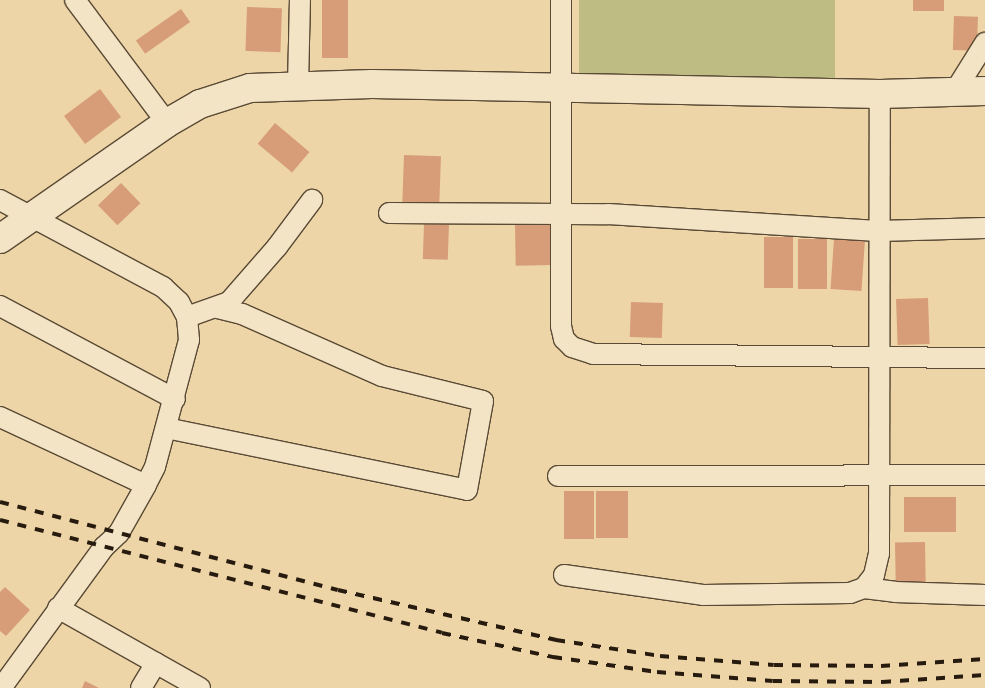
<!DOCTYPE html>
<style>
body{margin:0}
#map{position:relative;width:985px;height:688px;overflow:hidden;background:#eed5a7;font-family:"IM FELL Great Primer",serif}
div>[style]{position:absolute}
.green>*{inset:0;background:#bebc83;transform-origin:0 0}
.building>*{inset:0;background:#d79d79;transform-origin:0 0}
.roads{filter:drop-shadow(1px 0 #594a35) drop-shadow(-1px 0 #594a35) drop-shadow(0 1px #594a35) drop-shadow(0 -1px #594a35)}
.street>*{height:20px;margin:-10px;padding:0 10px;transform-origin:10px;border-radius:10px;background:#f4e4c6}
.secondary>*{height:28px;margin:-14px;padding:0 14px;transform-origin:14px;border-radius:14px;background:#f4e4c6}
.rail>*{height:4px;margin-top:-2px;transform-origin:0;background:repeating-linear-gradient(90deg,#271b0f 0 9px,transparent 0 18px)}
span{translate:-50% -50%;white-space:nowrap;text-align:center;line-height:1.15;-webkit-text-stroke:4px #f4e4c6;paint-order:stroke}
</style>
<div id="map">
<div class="green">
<div style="left:579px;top:0;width:256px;height:80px"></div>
</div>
<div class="building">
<div style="left:322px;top:0;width:26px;height:58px"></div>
<div style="left:913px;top:0;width:31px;height:11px"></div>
<div style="left:247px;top:7px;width:35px;height:44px;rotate:2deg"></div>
<div style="left:181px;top:9px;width:16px;height:55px;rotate:55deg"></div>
<div style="left:954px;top:16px;width:24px;height:34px;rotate:2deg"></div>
<div style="left:100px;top:89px;width:35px;height:45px;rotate:53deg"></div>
<div style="left:275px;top:123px;width:45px;height:27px;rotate:40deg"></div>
<div style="left:404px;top:155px;width:37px;height:48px;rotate:2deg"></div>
<div style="left:121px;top:183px;width:28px;height:32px;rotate:46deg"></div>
<div style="left:424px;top:224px;width:25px;height:35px;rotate:2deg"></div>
<div style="left:552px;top:224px;width:41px;height:37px;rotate:89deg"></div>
<div style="left:764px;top:237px;width:29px;height:51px"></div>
<div style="left:798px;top:239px;width:29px;height:50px"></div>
<div style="left:834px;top:239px;width:31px;height:50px;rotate:4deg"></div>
<div style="left:928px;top:298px;width:46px;height:32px;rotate:88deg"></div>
<div style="left:631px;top:302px;width:32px;height:35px;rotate:2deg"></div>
<div style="left:564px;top:491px;width:30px;height:48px"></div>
<div style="left:596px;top:491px;width:32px;height:47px"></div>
<div style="left:904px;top:497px;width:52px;height:35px"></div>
<div style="left:925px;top:542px;width:40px;height:30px;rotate:89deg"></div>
<div style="clip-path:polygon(5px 587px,30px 610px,6px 636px,0 631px,0 592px)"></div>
<div style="clip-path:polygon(85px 681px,99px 688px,82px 688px)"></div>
</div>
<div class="roads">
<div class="street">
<div style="left:75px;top:0;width:154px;rotate:53.2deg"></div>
<div style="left:561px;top:0;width:326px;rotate:90deg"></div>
<div style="left:561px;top:326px;width:13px;rotate:77deg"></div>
<div style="left:564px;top:339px;width:11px;rotate:45deg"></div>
<div style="left:572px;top:347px;width:22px;rotate:18deg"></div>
<div style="left:593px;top:354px;width:392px;rotate:0.6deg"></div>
<div style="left:298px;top:86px;width:86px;rotate:-88.7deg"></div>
<div style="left:955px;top:91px;width:57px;rotate:-58deg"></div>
<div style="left:0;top:200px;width:185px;rotate:28.1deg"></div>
<div style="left:163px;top:287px;width:22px;rotate:43deg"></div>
<div style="left:179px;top:302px;width:17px;rotate:62deg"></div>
<div style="left:187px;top:317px;width:23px;rotate:85deg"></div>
<div style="left:189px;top:340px;width:131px;rotate:105deg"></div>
<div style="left:155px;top:467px;width:20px;rotate:117deg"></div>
<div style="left:146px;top:485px;width:55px;rotate:119.4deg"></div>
<div style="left:119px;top:533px;width:21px;rotate:137deg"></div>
<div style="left:104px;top:547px;width:175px;rotate:126.1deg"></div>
<div style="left:389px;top:213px;width:219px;rotate:0.3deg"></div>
<div style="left:608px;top:214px;width:274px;rotate:3.6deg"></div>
<div style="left:881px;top:231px;width:104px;rotate:-1.7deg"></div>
<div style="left:0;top:306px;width:198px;rotate:28deg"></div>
<div style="left:187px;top:317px;width:45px;rotate:-19.7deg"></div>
<div style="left:229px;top:302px;width:73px;rotate:-48.9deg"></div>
<div style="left:277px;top:247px;width:59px;rotate:-53.3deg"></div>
<div style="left:0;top:417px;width:161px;rotate:25deg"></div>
<div style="left:166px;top:428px;width:307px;rotate:11.6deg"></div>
<div style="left:467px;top:490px;width:90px;rotate:-79.8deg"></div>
<div style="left:483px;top:401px;width:104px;rotate:-166.1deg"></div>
<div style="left:382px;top:376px;width:153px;rotate:-156.1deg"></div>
<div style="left:242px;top:314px;width:25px;rotate:-166deg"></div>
<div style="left:558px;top:476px;width:427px;rotate:-0.1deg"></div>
<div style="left:564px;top:575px;width:140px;rotate:8.2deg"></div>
<div style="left:703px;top:595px;width:147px;rotate:-0.8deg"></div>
<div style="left:850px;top:593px;width:15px;rotate:-20deg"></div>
<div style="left:864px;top:588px;width:16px;rotate:-52deg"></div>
<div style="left:874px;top:575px;width:22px;rotate:-77deg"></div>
<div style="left:879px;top:554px;width:460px;rotate:-89.9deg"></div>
<div style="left:864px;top:588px;width:31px;rotate:7deg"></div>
<div style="left:895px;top:592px;width:90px;rotate:1.9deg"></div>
<div style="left:58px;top:608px;width:163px;rotate:29.4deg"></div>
<div style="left:141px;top:688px;width:29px;rotate:-59deg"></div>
</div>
<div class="secondary">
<div style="left:0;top:239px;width:203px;rotate:-34.8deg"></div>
<div style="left:167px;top:123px;width:38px;rotate:-30deg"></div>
<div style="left:200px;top:104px;width:52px;rotate:-17.7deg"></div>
<div style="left:250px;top:88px;width:122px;rotate:-1.9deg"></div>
<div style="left:372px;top:84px;width:508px;rotate:1.13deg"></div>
<div style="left:880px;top:94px;width:105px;rotate:-1.6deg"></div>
</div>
</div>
<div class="rail">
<div style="left:0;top:502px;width:349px;rotate:14.6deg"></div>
<div style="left:338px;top:590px;width:224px;rotate:12.9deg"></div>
<div style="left:556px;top:640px;width:105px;rotate:8.7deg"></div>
<div style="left:660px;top:656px;width:114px;rotate:4.5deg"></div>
<div style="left:774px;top:665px;width:107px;rotate:0.5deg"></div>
<div style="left:881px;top:666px;width:104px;rotate:-3.9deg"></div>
<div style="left:0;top:520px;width:456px;rotate:14.3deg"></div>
<div style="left:442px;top:633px;width:114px;rotate:12.2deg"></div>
<div style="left:553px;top:657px;width:105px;rotate:8.2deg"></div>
<div style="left:657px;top:672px;width:116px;rotate:4.4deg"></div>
<div style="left:773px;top:681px;width:109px;rotate:0.5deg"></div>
<div style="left:882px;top:682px;width:103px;rotate:-3.9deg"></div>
</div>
</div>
